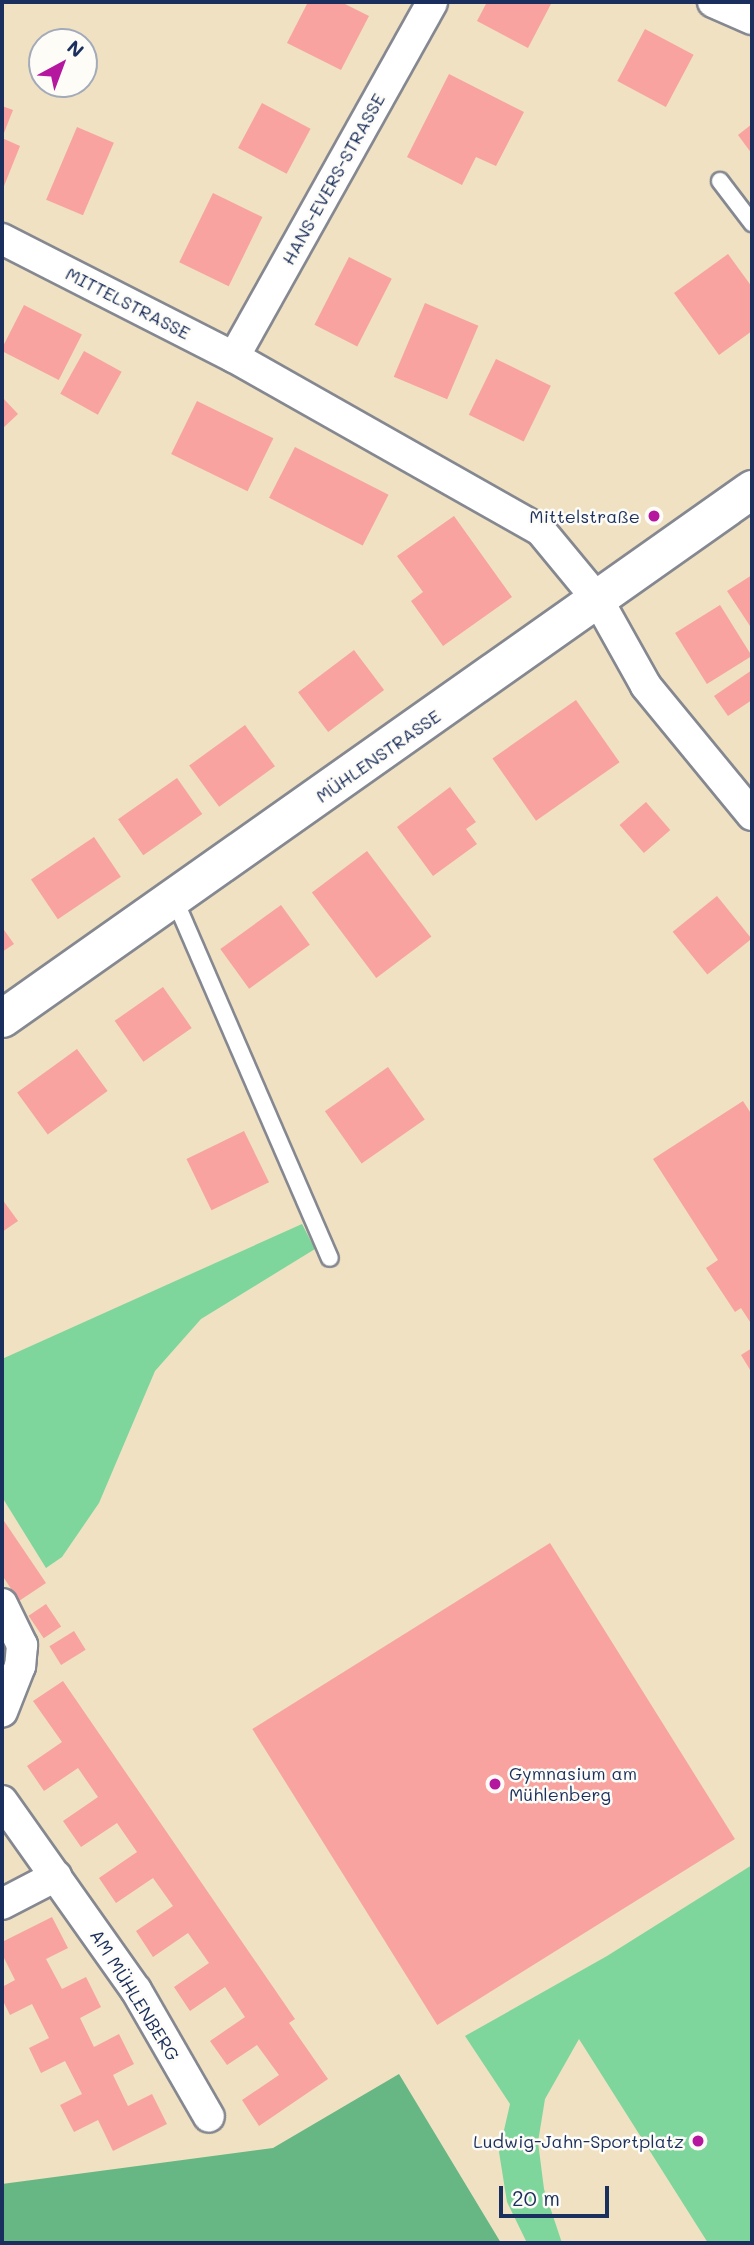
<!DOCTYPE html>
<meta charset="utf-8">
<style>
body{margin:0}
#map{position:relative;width:754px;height:2245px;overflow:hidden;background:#efe1c2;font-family:Mali,sans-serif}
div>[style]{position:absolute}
.green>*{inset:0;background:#7ed69c}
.forest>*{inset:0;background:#66b784}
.building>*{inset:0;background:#f8a39f;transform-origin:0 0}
.roads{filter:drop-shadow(2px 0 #858890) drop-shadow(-2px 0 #858890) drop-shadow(0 2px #858890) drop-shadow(0 -2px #858890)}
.service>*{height:16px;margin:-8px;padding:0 8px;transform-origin:8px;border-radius:8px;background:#fff}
.minor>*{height:30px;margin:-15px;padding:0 15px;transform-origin:15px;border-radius:15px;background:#fff}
.tertiary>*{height:37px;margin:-18.5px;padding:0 18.5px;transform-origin:18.5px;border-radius:18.5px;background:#fff}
.dots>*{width:19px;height:19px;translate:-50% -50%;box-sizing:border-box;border:4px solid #fdfcf7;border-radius:50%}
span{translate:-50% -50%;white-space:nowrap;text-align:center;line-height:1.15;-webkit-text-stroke:5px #fdfcf7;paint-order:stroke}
.street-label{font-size:18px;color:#1b2f5e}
.poi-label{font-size:18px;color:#1b2f5e}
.right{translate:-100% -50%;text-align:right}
.left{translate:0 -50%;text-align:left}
.frame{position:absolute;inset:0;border:4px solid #1b2f5e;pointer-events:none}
.north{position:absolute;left:28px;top:28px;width:70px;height:70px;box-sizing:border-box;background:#fdfcf7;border:2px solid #a3aaba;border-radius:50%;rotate:41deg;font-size:19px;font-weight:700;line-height:28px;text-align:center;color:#1b2f5e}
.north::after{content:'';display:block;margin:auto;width:24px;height:32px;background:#b5179e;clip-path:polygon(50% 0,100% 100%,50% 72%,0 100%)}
.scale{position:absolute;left:499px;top:2186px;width:110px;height:32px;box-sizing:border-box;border:4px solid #1b2f5e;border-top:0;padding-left:9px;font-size:21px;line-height:24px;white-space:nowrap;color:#1b2f5e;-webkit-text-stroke:5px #fdfcf7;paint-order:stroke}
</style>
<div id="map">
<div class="green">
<div style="clip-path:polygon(302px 1224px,315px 1249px,201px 1319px,155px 1371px,99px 1503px,62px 1557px,46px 1568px,2px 1497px,2px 1359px)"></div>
<div style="clip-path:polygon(752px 1865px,752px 2243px,708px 2243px,579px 2039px,545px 2099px,538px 2142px,544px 2189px,562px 2243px,527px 2243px,507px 2202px,499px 2152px,510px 2104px,465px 2036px,607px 1956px)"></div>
</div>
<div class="forest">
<div style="clip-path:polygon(399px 2074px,501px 2243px,2px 2243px,2px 2184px,273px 2148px)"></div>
</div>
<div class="building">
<div style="clip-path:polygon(308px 2px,341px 2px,369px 16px,341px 70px,287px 43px)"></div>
<div style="clip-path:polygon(487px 2px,552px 2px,528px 48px,477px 21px)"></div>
<div style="left:645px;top:29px;width:55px;height:59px;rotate:28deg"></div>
<div style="clip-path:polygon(449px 74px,524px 112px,496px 166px,476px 157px,462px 185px,407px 157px)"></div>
<div style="left:262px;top:103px;width:55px;height:51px;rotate:28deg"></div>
<div style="clip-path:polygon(2px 106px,13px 110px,2px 138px)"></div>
<div style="clip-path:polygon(752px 124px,752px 154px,738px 135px)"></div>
<div style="left:77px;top:127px;width:40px;height:79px;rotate:23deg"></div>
<div style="clip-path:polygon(2px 138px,20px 146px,2px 191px)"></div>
<div style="left:213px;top:193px;width:55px;height:77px;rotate:26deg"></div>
<div style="clip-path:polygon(728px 254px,752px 287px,752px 331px,719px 355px,674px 293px)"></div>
<div style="left:349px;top:257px;width:48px;height:76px;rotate:27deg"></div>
<div style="left:425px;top:303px;width:58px;height:80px;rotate:23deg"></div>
<div style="left:24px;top:305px;width:65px;height:51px;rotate:27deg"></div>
<div style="left:84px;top:351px;width:43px;height:49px;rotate:29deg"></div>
<div style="left:496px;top:359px;width:61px;height:62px;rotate:26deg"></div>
<div style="clip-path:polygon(2px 397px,18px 414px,2px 429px)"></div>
<div style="left:197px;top:401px;width:85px;height:59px;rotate:26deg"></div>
<div style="left:295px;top:447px;width:105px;height:57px;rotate:27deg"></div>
<div style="clip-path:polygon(454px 516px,512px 597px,443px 646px,411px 601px,423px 592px,397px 556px)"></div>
<div style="clip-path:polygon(752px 575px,752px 629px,727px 591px)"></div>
<div style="left:720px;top:605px;width:60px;height:53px;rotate:58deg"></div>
<div style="left:354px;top:650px;width:50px;height:70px;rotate:53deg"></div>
<div style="clip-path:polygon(752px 670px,752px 700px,728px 716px,714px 696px)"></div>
<div style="left:576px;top:700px;width:76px;height:102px;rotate:55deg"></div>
<div style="left:245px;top:725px;width:51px;height:69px;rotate:54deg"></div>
<div style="left:177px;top:778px;width:44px;height:72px;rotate:55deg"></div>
<div style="clip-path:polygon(450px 787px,476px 822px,466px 829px,477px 844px,433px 876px,397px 827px)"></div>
<div style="left:646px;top:802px;width:37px;height:35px;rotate:49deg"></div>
<div style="left:94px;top:837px;width:48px;height:76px;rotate:56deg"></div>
<div style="left:367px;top:851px;width:107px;height:69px;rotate:53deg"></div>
<div style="left:717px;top:896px;width:55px;height:57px;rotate:51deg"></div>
<div style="left:281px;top:905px;width:49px;height:75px;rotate:54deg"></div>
<div style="clip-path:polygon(2px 927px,14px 944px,2px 952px)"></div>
<div style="left:163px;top:987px;width:50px;height:59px;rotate:55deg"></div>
<div style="left:77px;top:1049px;width:52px;height:74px;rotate:54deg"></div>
<div style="left:388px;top:1067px;width:64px;height:77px;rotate:55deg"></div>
<div style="clip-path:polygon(743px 1101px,752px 1115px,752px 1325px,741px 1308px,735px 1312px,706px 1268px,718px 1260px,653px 1159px)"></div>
<div style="left:244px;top:1131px;width:57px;height:64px;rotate:64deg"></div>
<div style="clip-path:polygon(2px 1199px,18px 1221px,2px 1232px)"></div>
<div style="clip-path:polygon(752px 1348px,752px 1373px,741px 1355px)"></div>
<div style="clip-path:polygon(2px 1518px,46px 1583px,19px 1601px,2px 1575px)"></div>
<div style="left:550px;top:1543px;width:349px;height:351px;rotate:58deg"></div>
<div style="left:46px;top:1604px;width:27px;height:21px;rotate:56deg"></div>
<div style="left:74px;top:1631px;width:22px;height:29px;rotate:58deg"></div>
<div style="clip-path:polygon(63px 1681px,295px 2019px,289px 2023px,328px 2079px,259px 2126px,242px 2100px,279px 2075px,257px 2045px,227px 2065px,210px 2041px,245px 2017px,225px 1987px,190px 2011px,174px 1987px,209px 1963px,188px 1933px,153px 1957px,136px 1931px,173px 1906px,153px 1878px,116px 1903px,99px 1878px,137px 1852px,117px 1823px,81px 1847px,63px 1821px,98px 1797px,78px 1768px,44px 1791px,27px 1766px,62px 1742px,33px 1701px)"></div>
<div style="clip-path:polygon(52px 1917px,68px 1948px,46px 1959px,62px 1989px,86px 1977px,101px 2007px,80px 2018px,94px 2047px,119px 2034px,134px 2064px,113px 2075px,128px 2106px,152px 2094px,167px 2124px,113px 2151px,98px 2120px,74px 2132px,60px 2105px,82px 2094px,65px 2061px,41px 2073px,29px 2048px,49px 2038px,32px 2004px,10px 2015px,2px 1999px,2px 1987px,15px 1980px,2px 1954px,2px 1942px)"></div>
</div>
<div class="roads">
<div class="service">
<div style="left:720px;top:181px;width:53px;rotate:52.7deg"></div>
<div style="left:174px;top:898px;width:392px;rotate:66.6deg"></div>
</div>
<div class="minor">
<div style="left:713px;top:2px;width:43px;rotate:23.6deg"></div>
<div style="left:2px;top:239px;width:260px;rotate:27deg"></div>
<div style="left:234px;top:357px;width:353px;rotate:29.5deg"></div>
<div style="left:541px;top:531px;width:89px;rotate:50.4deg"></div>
<div style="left:598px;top:600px;width:98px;rotate:60.8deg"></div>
<div style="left:646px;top:686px;width:167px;rotate:50.6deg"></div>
<div style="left:234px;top:357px;width:406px;rotate:-60.8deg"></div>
<div style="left:2px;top:1604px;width:46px;rotate:64deg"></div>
<div style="left:22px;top:1645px;width:21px;rotate:95deg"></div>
<div style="left:20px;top:1666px;width:49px;rotate:111.4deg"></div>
<div style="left:2px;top:1801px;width:232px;rotate:54.7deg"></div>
<div style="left:136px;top:1990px;width:146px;rotate:60.1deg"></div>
<div style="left:2px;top:1904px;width:61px;rotate:-27.4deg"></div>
</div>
<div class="tertiary">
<div style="left:2px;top:1018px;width:918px;rotate:-35.2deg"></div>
</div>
</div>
<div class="dots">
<div style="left:654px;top:516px;background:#b5179e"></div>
<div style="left:495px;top:1784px;background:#b5179e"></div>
<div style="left:698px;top:2141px;background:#b5179e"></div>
</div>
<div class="street-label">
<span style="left:333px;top:179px;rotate:-61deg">HANS-EVERS-STRASSE</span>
<span style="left:128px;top:303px;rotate:27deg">MITTELSTRASSE</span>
<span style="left:378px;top:756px;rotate:-35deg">MÜHLENSTRASSE</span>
<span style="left:135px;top:1995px;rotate:58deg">AM MÜHLENBERG</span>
</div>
<div class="poi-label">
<span class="right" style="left:640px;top:516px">Mittelstraße</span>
<span class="left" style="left:509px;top:1784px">Gymnasium am<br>Mühlenberg</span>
<span class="right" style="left:684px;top:2141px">Ludwig-Jahn-Sportplatz</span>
</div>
<div class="frame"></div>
<div class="north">N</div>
<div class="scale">20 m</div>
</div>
